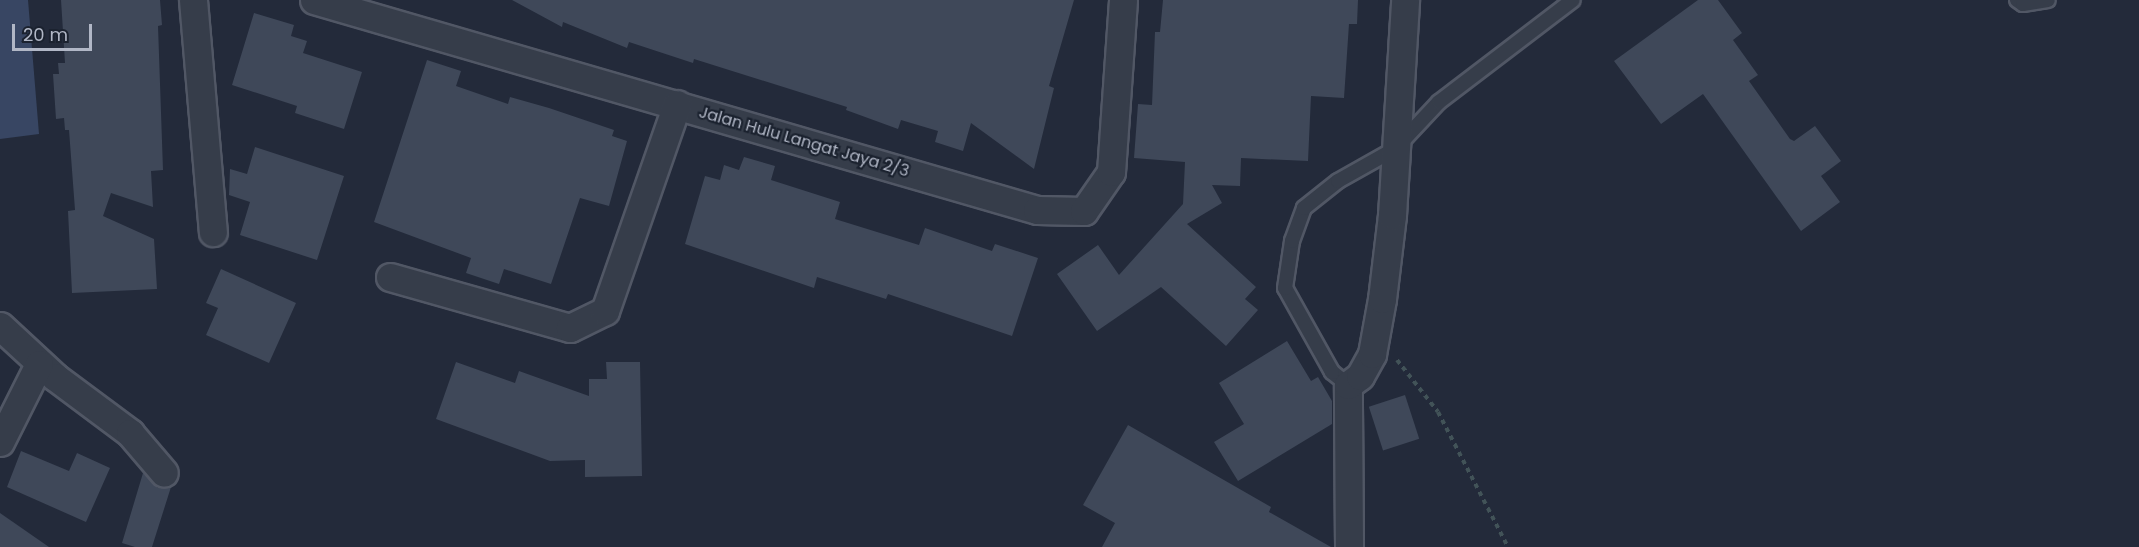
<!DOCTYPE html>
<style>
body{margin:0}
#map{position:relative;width:2139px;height:547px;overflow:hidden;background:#232a3a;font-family:Poppins,sans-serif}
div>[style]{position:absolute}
.water>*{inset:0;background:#384663}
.building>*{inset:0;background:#3f4859;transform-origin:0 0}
.path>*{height:4px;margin-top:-2px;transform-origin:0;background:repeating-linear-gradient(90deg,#425358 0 4.5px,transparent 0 9px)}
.roads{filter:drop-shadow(2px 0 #515765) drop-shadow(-2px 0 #515765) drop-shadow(0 2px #515765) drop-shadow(0 -2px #515765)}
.lane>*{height:14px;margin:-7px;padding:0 7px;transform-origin:7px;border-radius:7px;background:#363d4a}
.street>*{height:27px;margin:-13.5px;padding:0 13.5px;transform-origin:13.5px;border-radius:13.5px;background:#363d4a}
span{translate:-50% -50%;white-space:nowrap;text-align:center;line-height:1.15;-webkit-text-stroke:4.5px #1b222f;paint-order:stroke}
.street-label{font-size:16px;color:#b1b7c6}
.scale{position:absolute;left:12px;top:24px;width:80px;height:27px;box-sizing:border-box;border:3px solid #b1b7c6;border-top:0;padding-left:8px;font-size:18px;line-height:21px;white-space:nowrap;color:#b1b7c6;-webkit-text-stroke:4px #1b222f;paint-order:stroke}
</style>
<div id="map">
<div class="water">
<div style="clip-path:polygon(0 0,28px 0,39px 134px,0 139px)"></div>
</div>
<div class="building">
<div style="clip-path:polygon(61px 0,160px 0,162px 25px,158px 26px,163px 170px,151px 171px,153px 207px,111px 193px,103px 216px,154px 239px,157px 289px,72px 293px,68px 211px,75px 210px,69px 130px,65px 130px,64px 118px,56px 119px,53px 74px,59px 74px,58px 63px,65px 63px)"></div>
<div style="clip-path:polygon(512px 0,1074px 0,1049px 86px,1054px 88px,1034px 169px,971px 123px,963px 151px,935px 142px,938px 131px,901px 120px,898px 129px,846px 110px,847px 107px,694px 59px,693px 63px,629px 42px,627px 48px,563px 22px,562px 27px)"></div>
<div style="clip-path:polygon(1163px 0,1358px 0,1357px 24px,1349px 24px,1344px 98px,1311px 96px,1308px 161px,1241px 158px,1240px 186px,1212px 185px,1222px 203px,1187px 224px,1256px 287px,1245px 299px,1258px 310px,1226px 346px,1161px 287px,1097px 331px,1057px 274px,1098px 245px,1119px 275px,1183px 204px,1185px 162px,1134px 158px,1138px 104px,1152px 105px,1155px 32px,1160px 32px)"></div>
<div style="clip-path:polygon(1698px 0,1718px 0,1742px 33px,1733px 40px,1758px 75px,1749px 81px,1790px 139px,1794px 141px,1815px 126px,1841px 161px,1821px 176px,1840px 202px,1801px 231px,1703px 94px,1661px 124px,1614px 61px)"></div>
<div style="clip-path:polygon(254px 13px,294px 25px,291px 36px,307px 41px,303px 53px,362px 72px,344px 129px,295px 113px,297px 106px,232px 85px)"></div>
<div style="clip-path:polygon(427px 60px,461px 71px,456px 86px,508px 104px,510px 97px,549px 108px,614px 130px,612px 136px,627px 141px,609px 206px,580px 198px,551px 284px,504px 269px,499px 284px,466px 273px,471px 258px,374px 222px)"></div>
<div style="clip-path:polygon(255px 147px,344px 176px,317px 260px,240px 235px,250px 202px,229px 195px,230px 169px,247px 174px)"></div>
<div style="clip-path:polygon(744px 157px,775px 166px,771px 180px,840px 202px,835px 219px,919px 245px,925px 228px,992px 251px,995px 244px,1038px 258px,1012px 336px,888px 294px,886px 299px,817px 277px,814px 288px,685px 244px,705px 176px,720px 180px,724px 165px,739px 170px)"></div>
<div style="clip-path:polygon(221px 269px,296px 303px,269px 363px,206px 335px,218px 308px,206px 303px)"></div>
<div style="clip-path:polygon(1287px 341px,1311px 381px,1318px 377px,1332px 401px,1332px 424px,1238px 481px,1214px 442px,1244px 424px,1219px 383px)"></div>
<div style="clip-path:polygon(456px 362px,515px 383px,519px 371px,589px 396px,589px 379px,607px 379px,606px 362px,640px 362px,642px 476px,585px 477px,585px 460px,550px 461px,436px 419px)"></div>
<div style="left:1405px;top:395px;width:46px;height:38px;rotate:72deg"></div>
<div style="clip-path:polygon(1128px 425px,1271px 507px,1269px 512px,1331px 547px,1102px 547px,1115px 523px,1083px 505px)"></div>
<div style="clip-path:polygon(21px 451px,69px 471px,77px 453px,110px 468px,86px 522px,7px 487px)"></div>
<div style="clip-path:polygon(143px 473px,158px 488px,171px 487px,152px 547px,135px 547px,122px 543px)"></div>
<div style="clip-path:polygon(0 513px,49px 547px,0 547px)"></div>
</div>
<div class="path">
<div style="left:1397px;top:360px;width:66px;rotate:51.7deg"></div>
<div style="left:1438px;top:412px;width:152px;rotate:62.6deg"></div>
</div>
<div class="roads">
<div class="lane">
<div style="left:2017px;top:0;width:7px;rotate:34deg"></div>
<div style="left:2023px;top:4px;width:25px;rotate:-9deg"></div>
<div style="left:1348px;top:385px;width:21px;rotate:-141deg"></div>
<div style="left:1332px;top:372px;width:96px;rotate:-119.2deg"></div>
<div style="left:1285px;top:288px;width:48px;rotate:-81.5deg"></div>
<div style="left:1292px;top:241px;width:35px;rotate:-70deg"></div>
<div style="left:1304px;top:208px;width:43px;rotate:-38.5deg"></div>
<div style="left:1338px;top:181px;width:65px;rotate:-29.3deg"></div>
<div style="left:1395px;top:149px;width:64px;rotate:-46.9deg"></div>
<div style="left:1439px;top:102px;width:168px;rotate:-37.3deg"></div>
</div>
<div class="street">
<div style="left:193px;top:0;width:233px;rotate:85.1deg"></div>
<div style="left:314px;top:0;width:753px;rotate:16.2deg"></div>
<div style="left:1037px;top:210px;width:47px;rotate:1.2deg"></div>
<div style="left:1084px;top:211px;width:47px;rotate:-55.3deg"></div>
<div style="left:1111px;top:172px;width:172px;rotate:-86deg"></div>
<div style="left:390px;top:277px;width:187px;rotate:15.8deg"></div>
<div style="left:570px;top:328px;width:39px;rotate:-26deg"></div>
<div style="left:605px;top:311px;width:219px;rotate:-70.8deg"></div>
<div style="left:0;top:326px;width:75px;rotate:42.8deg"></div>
<div style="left:55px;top:377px;width:94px;rotate:36.7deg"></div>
<div style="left:130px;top:433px;width:52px;rotate:49.6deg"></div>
<div style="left:0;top:442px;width:87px;rotate:-63.4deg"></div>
<div style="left:1349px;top:547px;width:162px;rotate:-90.4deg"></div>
<div style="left:1348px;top:385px;width:15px;rotate:-37deg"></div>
<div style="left:1360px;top:376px;width:25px;rotate:-61deg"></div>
<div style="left:1372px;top:354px;width:56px;rotate:-79.7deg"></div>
<div style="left:1382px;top:299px;width:85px;rotate:-83.2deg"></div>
<div style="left:1392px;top:215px;width:215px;rotate:-86.5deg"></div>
</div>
</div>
<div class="street-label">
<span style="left:804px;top:142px;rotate:16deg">Jalan Hulu Langat Jaya 2/3</span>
</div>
<div class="scale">20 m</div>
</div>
